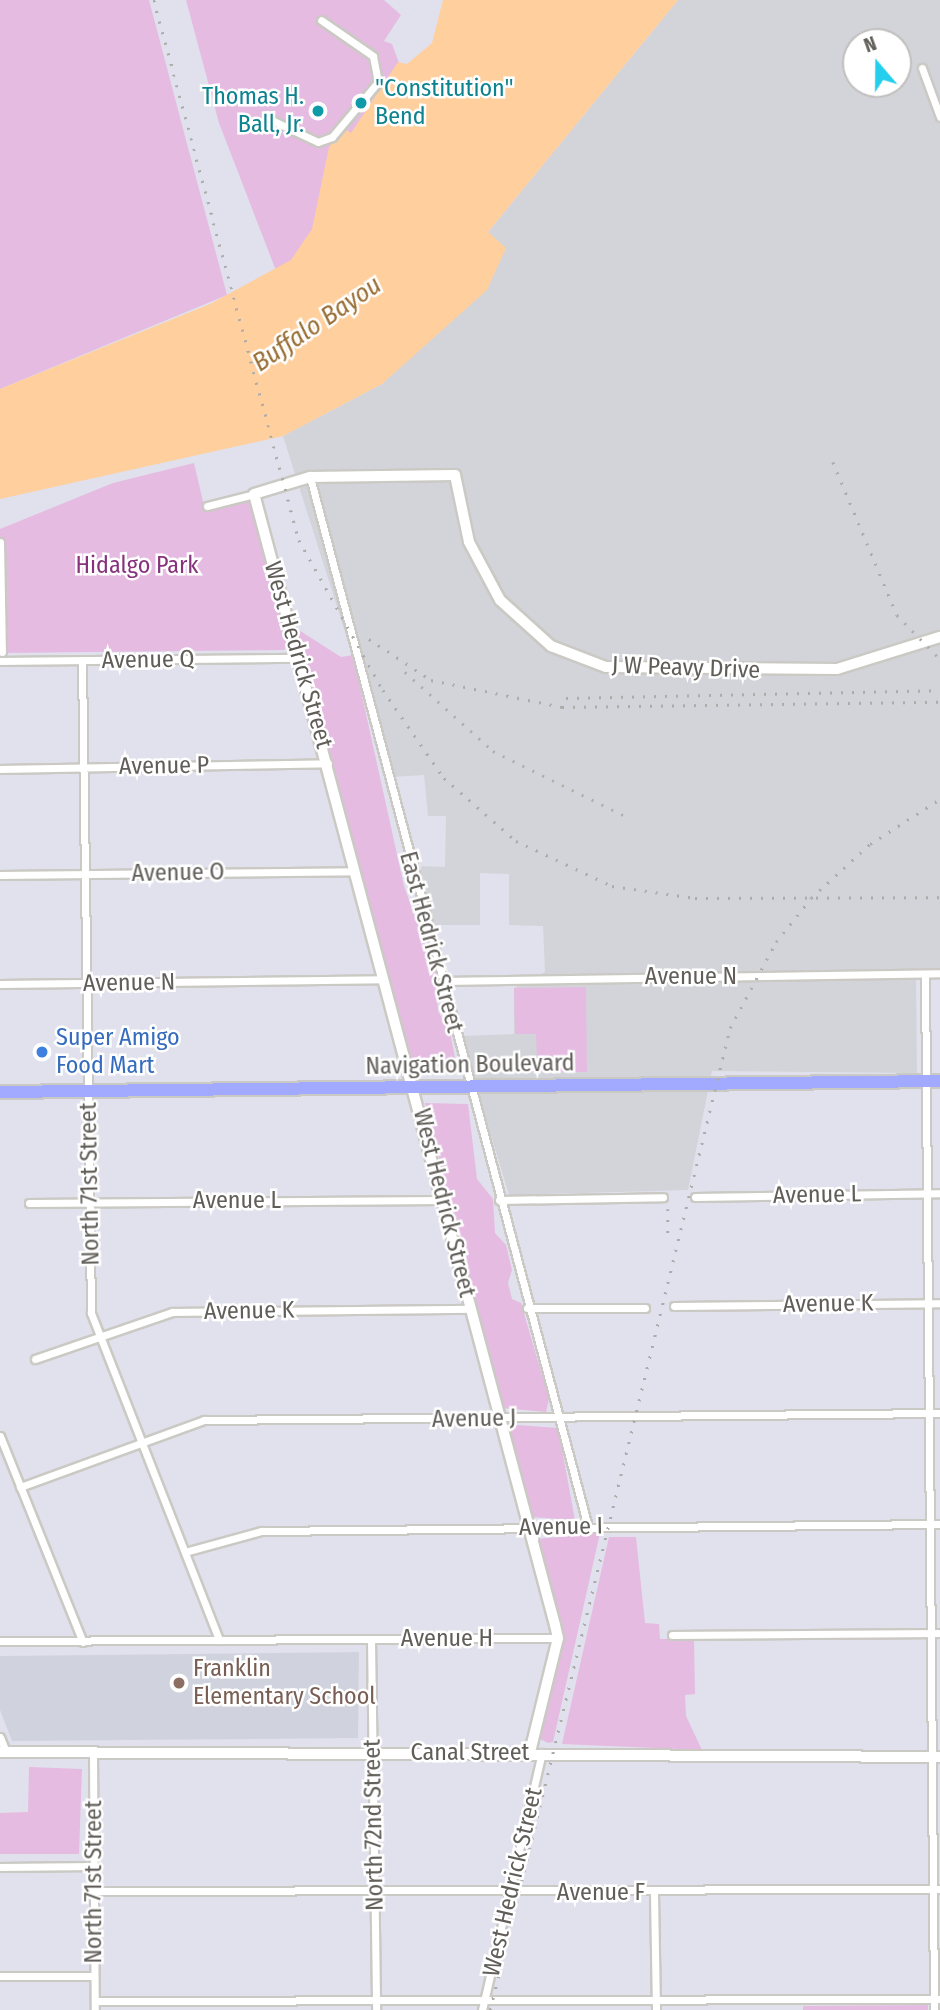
<!DOCTYPE html>
<style>
body{margin:0}
#map{position:relative;width:940px;height:2010px;overflow:hidden;background:#e0e1ec;font-family:"Fira Sans Condensed",sans-serif}
div>[style]{position:absolute}
.industrial>*{inset:0;background:#d2d4da}
.education>*{inset:0;background:#d0d3de}
.green>*{inset:0;background:#e5bbe2}
.water>*{inset:0;background:#ffcf9d}
.roads{filter:drop-shadow(2px 0 #cbc9c4) drop-shadow(-2px 0 #cbc9c4) drop-shadow(0 2px #cbc9c4) drop-shadow(0 -2px #cbc9c4)}
.street>*{height:7px;margin:-3.5px;padding:0 3.5px;transform-origin:3.5px;border-radius:3.5px;background:#fff}
.secondary>*{height:10px;margin:-5px;padding:0 5px;transform-origin:5px;border-radius:5px;background:#fff}
.primary>*{height:12px;margin:-6px;padding:0 6px;transform-origin:6px;border-radius:6px;background:#a2aaff}
.rail>*{height:2.5px;margin-top:-1.25px;transform-origin:0;background:repeating-linear-gradient(90deg,#adacab 0 2px,transparent 0 11px)}
.dots>*{width:19px;height:19px;translate:-50% -50%;box-sizing:border-box;border:4px solid #fff;border-radius:50%}
span{translate:-50% -50%;white-space:nowrap;text-align:center;line-height:1.15;-webkit-text-stroke:5px #fff;paint-order:stroke}
.culture-label{font-size:24px;color:#0d838f}
.left{translate:0 -50%;text-align:left}
.right{translate:-100% -50%;text-align:right}
.park-label{font-size:24px;color:#86337c}
.street-label{font-size:24px;color:#615e59}
.shop-label{font-size:24px;color:#366cbe}
.education-label{font-size:24px;color:#785e54}
.water-label{font-size:26px;color:#976d33;font-style:italic}
.north{position:absolute;left:842px;top:28px;width:70px;height:70px;box-sizing:border-box;background:#fff;border:2px solid #c0bfbd;border-radius:50%;rotate:340deg;font-size:19px;font-weight:700;line-height:28px;text-align:center;color:#615e59}
.north::after{content:'';display:block;margin:auto;width:24px;height:32px;background:#25ceec;clip-path:polygon(50% 0,100% 100%,50% 72%,0 100%)}
</style>
<div id="map">
<div class="industrial">
<div style="clip-path:polygon(evenodd,678px 0,940px 0,940px 968px,916px 968px,917px 1073px,712px 1071px,688px 1190px,509px 1195px,461px 1036px,514px 1034px,514px 988px,545px 972px,543px 926px,509px 925px,509px 874px,480px 873px,480px 925px,431px 925px,418px 876px,422px 866px,445px 867px,446px 816px,428px 816px,424px 775px,391px 777px,283px 436px,382px 384px,488px 232px,678px 0,856px 42px,898px 42px,898px 84px,856px 84px,856px 42px)"></div>
</div>
<div class="education">
<div style="clip-path:polygon(359px 1652px,358px 1738px,12px 1741px,0 1710px,0 1656px)"></div>
</div>
<div class="green">
<div style="clip-path:polygon(0 0,149px 0,227px 295px,0 389px)"></div>
<div style="clip-path:polygon(186px 0,384px 0,401px 15px,384px 41px,392px 44px,413px 100px,280px 281px,219px 123px)"></div>
<div style="clip-path:polygon(194px 463px,205px 510px,250px 499px,289px 643px,284px 650px,0 653px,0 529px,113px 483px)"></div>
<div style="clip-path:polygon(294px 627px,341px 657px,353px 655px,404px 886px,436px 975px,438px 1011px,450px 1032px,458px 1073px,412px 1069px)"></div>
<div style="clip-path:polygon(586px 987px,587px 1072px,529px 1072px,529px 1063px,537px 1063px,536px 1034px,515px 1034px,514px 988px)"></div>
<div style="clip-path:polygon(425px 1103px,468px 1104px,477px 1179px,493px 1199px,495px 1233px,506px 1245px,512px 1270px,508px 1283px,512px 1299px,521px 1303px,549px 1399px,546px 1412px,501px 1408px)"></div>
<div style="clip-path:polygon(516px 1425px,558px 1428px,575px 1520px,531px 1517px,508px 1433px)"></div>
<div style="clip-path:polygon(600px 1533px,553px 1742px,548px 1743px,538px 1738px,558px 1651px,537px 1539px)"></div>
<div style="clip-path:polygon(609px 1537px,636px 1537px,645px 1623px,659px 1624px,660px 1639px,694px 1639px,695px 1694px,685px 1695px,686px 1716px,702px 1750px,562px 1744px)"></div>
<div style="clip-path:polygon(29px 1767px,82px 1769px,79px 1854px,0 1854px,0 1813px,28px 1812px)"></div>
<div style="clip-path:polygon(928px 2005px,928px 2010px,803px 2010px,803px 2006px)"></div>
</div>
<div class="water">
<div style="clip-path:polygon(443px 0,678px 0,488px 232px,506px 248px,487px 290px,382px 384px,283px 436px,0 499px,0 389px,210px 304px,291px 260px,312px 229px,329px 147px,344px 128px,351px 133px,398px 62px,407px 64px,432px 43px)"></div>
</div>
<div class="roads">
<div class="street">
<div style="left:922px;top:68px;width:52px;rotate:69.8deg"></div>
<div style="left:267px;top:118px;width:56px;rotate:25.2deg"></div>
<div style="left:318px;top:142px;width:15px;rotate:-20deg"></div>
<div style="left:332px;top:137px;width:72px;rotate:-50.1deg"></div>
<div style="left:378px;top:82px;width:26px;rotate:-101deg"></div>
<div style="left:373px;top:56px;width:63px;rotate:-145.3deg"></div>
<div style="left:310px;top:477px;width:1086px;rotate:75.17deg"></div>
<div style="left:207px;top:506px;width:49px;rotate:-14.3deg"></div>
<div style="left:0;top:542px;width:110px;rotate:89deg"></div>
<div style="left:0;top:661px;width:297px;rotate:-0.6deg"></div>
<div style="left:82px;top:661px;width:652px;rotate:89.21deg"></div>
<div style="left:91px;top:1313px;width:351px;rotate:68.6deg"></div>
<div style="left:0;top:769px;width:328px;rotate:-1deg"></div>
<div style="left:0;top:875px;width:355px;rotate:-0.6deg"></div>
<div style="left:925px;top:974px;width:1036px;rotate:89.5deg"></div>
<div style="left:442px;top:981px;width:498px;rotate:-0.9deg"></div>
<div style="left:0;top:984px;width:384px;rotate:-0.7deg"></div>
<div style="left:695px;top:1197px;width:245px;rotate:-0.9deg"></div>
<div style="left:499px;top:1200px;width:164px;rotate:-1deg"></div>
<div style="left:29px;top:1203px;width:415px;rotate:-0.4deg"></div>
<div style="left:674px;top:1306px;width:266px;rotate:-0.6deg"></div>
<div style="left:527px;top:1308px;width:118px"></div>
<div style="left:35px;top:1359px;width:145px;rotate:-18.9deg"></div>
<div style="left:172px;top:1312px;width:299px;rotate:-0.6deg"></div>
<div style="left:0;top:1436px;width:222px;rotate:68.1deg"></div>
<div style="left:20px;top:1487px;width:196px;rotate:-20deg"></div>
<div style="left:204px;top:1420px;width:736px;rotate:-0.54deg"></div>
<div style="left:185px;top:1552px;width:79px;rotate:-15.4deg"></div>
<div style="left:261px;top:1531px;width:679px;rotate:-0.59deg"></div>
<div style="left:672px;top:1635px;width:268px;rotate:-0.4deg"></div>
<div style="left:371px;top:1640px;width:370px;rotate:89.2deg"></div>
<div style="left:0;top:1641px;width:558px;rotate:-0.31deg"></div>
<div style="left:0;top:1737px;width:16px;rotate:68deg"></div>
<div style="left:93px;top:1754px;width:256px;rotate:89.6deg"></div>
<div style="left:0;top:1867px;width:93px;rotate:-0.6deg"></div>
<div style="left:94px;top:1891px;width:846px;rotate:-0.14deg"></div>
<div style="left:654px;top:1894px;width:116px;rotate:89deg"></div>
<div style="left:0;top:1976px;width:94px"></div>
<div style="left:95px;top:2001px;width:845px;rotate:-0.14deg"></div>
<div style="left:482px;top:2010px;width:264px;rotate:-76.9deg"></div>
</div>
<div class="secondary">
<div style="left:0;top:1752px;width:940px;rotate:0.3deg"></div>
<div style="left:530px;top:1752px;width:117px;rotate:-76.2deg"></div>
<div style="left:558px;top:1638px;width:13px;rotate:-103deg"></div>
<div style="left:555px;top:1625px;width:1170px;rotate:-104.9deg"></div>
<div style="left:254px;top:494px;width:59px;rotate:-16.9deg"></div>
<div style="left:310px;top:477px;width:145px;rotate:-0.8deg"></div>
<div style="left:455px;top:475px;width:68px;rotate:78.2deg"></div>
<div style="left:469px;top:542px;width:66px;rotate:61.9deg"></div>
<div style="left:500px;top:600px;width:69px;rotate:42deg"></div>
<div style="left:551px;top:646px;width:59px;rotate:20.9deg"></div>
<div style="left:606px;top:667px;width:231px;rotate:0.5deg"></div>
<div style="left:837px;top:669px;width:108px;rotate:-17.3deg"></div>
</div>
<div class="primary">
<div style="left:0;top:1092px;width:940px;rotate:-0.67deg"></div>
</div>
</div>
<div class="rail">
<div style="left:154px;top:0;width:559px;rotate:74.97deg"></div>
<div style="left:299px;top:540px;width:172px;rotate:60.8deg"></div>
<div style="left:383px;top:690px;width:107px;rotate:55.3deg"></div>
<div style="left:444px;top:778px;width:96px;rotate:41.2deg"></div>
<div style="left:516px;top:841px;width:106px;rotate:25.1deg"></div>
<div style="left:612px;top:886px;width:84px;rotate:8.2deg"></div>
<div style="left:695px;top:898px;width:245px;rotate:-0.2deg"></div>
<div style="left:833px;top:462px;width:166px;rotate:67.3deg"></div>
<div style="left:897px;top:615px;width:62px;rotate:45.7deg"></div>
<div style="left:369px;top:639px;width:74px;rotate:33.5deg"></div>
<div style="left:431px;top:680px;width:134px;rotate:11.6deg"></div>
<div style="left:562px;top:707px;width:378px;rotate:-0.8deg"></div>
<div style="left:405px;top:672px;width:118px;rotate:41.9deg"></div>
<div style="left:493px;top:751px;width:145px;rotate:26.2deg"></div>
<div style="left:566px;top:698px;width:374px;rotate:-1.2deg"></div>
<div style="left:668px;top:1209px;width:28px;rotate:90deg"></div>
<div style="left:490px;top:2010px;width:1011px;rotate:-76.27deg"></div>
<div style="left:730px;top:1028px;width:98px;rotate:-61.9deg"></div>
<div style="left:776px;top:942px;width:56px;rotate:-51.5deg"></div>
<div style="left:811px;top:898px;width:80px;rotate:-42.5deg"></div>
<div style="left:870px;top:844px;width:83px;rotate:-32.7deg"></div>
</div>
<div class="dots">
<div style="left:361px;top:103px;background:#0f9aa8"></div>
<div style="left:318px;top:111px;background:#0f9aa8"></div>
<div style="left:42px;top:1052px;background:#3f7fe0"></div>
<div style="left:179px;top:1683px;background:#8d6e63"></div>
</div>
<div class="culture-label">
<span class="left" style="left:375px;top:103px">"Constitution"<br>Bend</span>
<span class="right" style="left:304px;top:111px">Thomas H.<br>Ball, Jr.</span>
</div>
<div class="park-label">
<span style="left:137px;top:566px">Hidalgo Park</span>
</div>
<div class="street-label">
<span style="left:298px;top:655px;rotate:74deg">West Hedrick Street</span>
<span style="left:148px;top:660px;rotate:-1deg">Avenue Q</span>
<span style="left:686px;top:668px;rotate:2deg">J W Peavy Drive</span>
<span style="left:164px;top:766px;rotate:-1deg">Avenue P</span>
<span style="left:178px;top:873px;rotate:-1deg">Avenue O</span>
<span style="left:431px;top:942px;rotate:75deg">East Hedrick Street</span>
<span style="left:691px;top:977px">Avenue N</span>
<span style="left:129px;top:983px;rotate:-1deg">Avenue N</span>
<span style="left:470px;top:1065px;rotate:-1deg">Navigation Boulevard</span>
<span style="left:90px;top:1184px;rotate:-91deg">North 71st Street</span>
<span style="left:817px;top:1195px;rotate:-1deg">Avenue L</span>
<span style="left:237px;top:1201px">Avenue L</span>
<span style="left:444px;top:1203px;rotate:76deg">West Hedrick Street</span>
<span style="left:828px;top:1304px;rotate:-1deg">Avenue K</span>
<span style="left:249px;top:1311px;rotate:-1deg">Avenue K</span>
<span style="left:474px;top:1419px;rotate:-1deg">Avenue J</span>
<span style="left:561px;top:1527px;rotate:-1deg">Avenue I</span>
<span style="left:447px;top:1639px">Avenue H</span>
<span style="left:470px;top:1753px">Canal Street</span>
<span style="left:374px;top:1825px;rotate:-91deg">North 72nd Street</span>
<span style="left:94px;top:1882px;rotate:-90deg">North 71st Street</span>
<span style="left:513px;top:1882px;rotate:-77deg">West Hedrick Street</span>
<span style="left:601px;top:1893px">Avenue F</span>
</div>
<div class="shop-label">
<span class="left" style="left:56px;top:1052px">Super Amigo<br>Food Mart</span>
</div>
<div class="education-label">
<span class="left" style="left:193px;top:1683px">Franklin<br>Elementary School</span>
</div>
<div class="water-label">
<span style="left:317px;top:324px;rotate:-34deg">Buffalo Bayou</span>
</div>
<div class="north">N</div>
</div>
